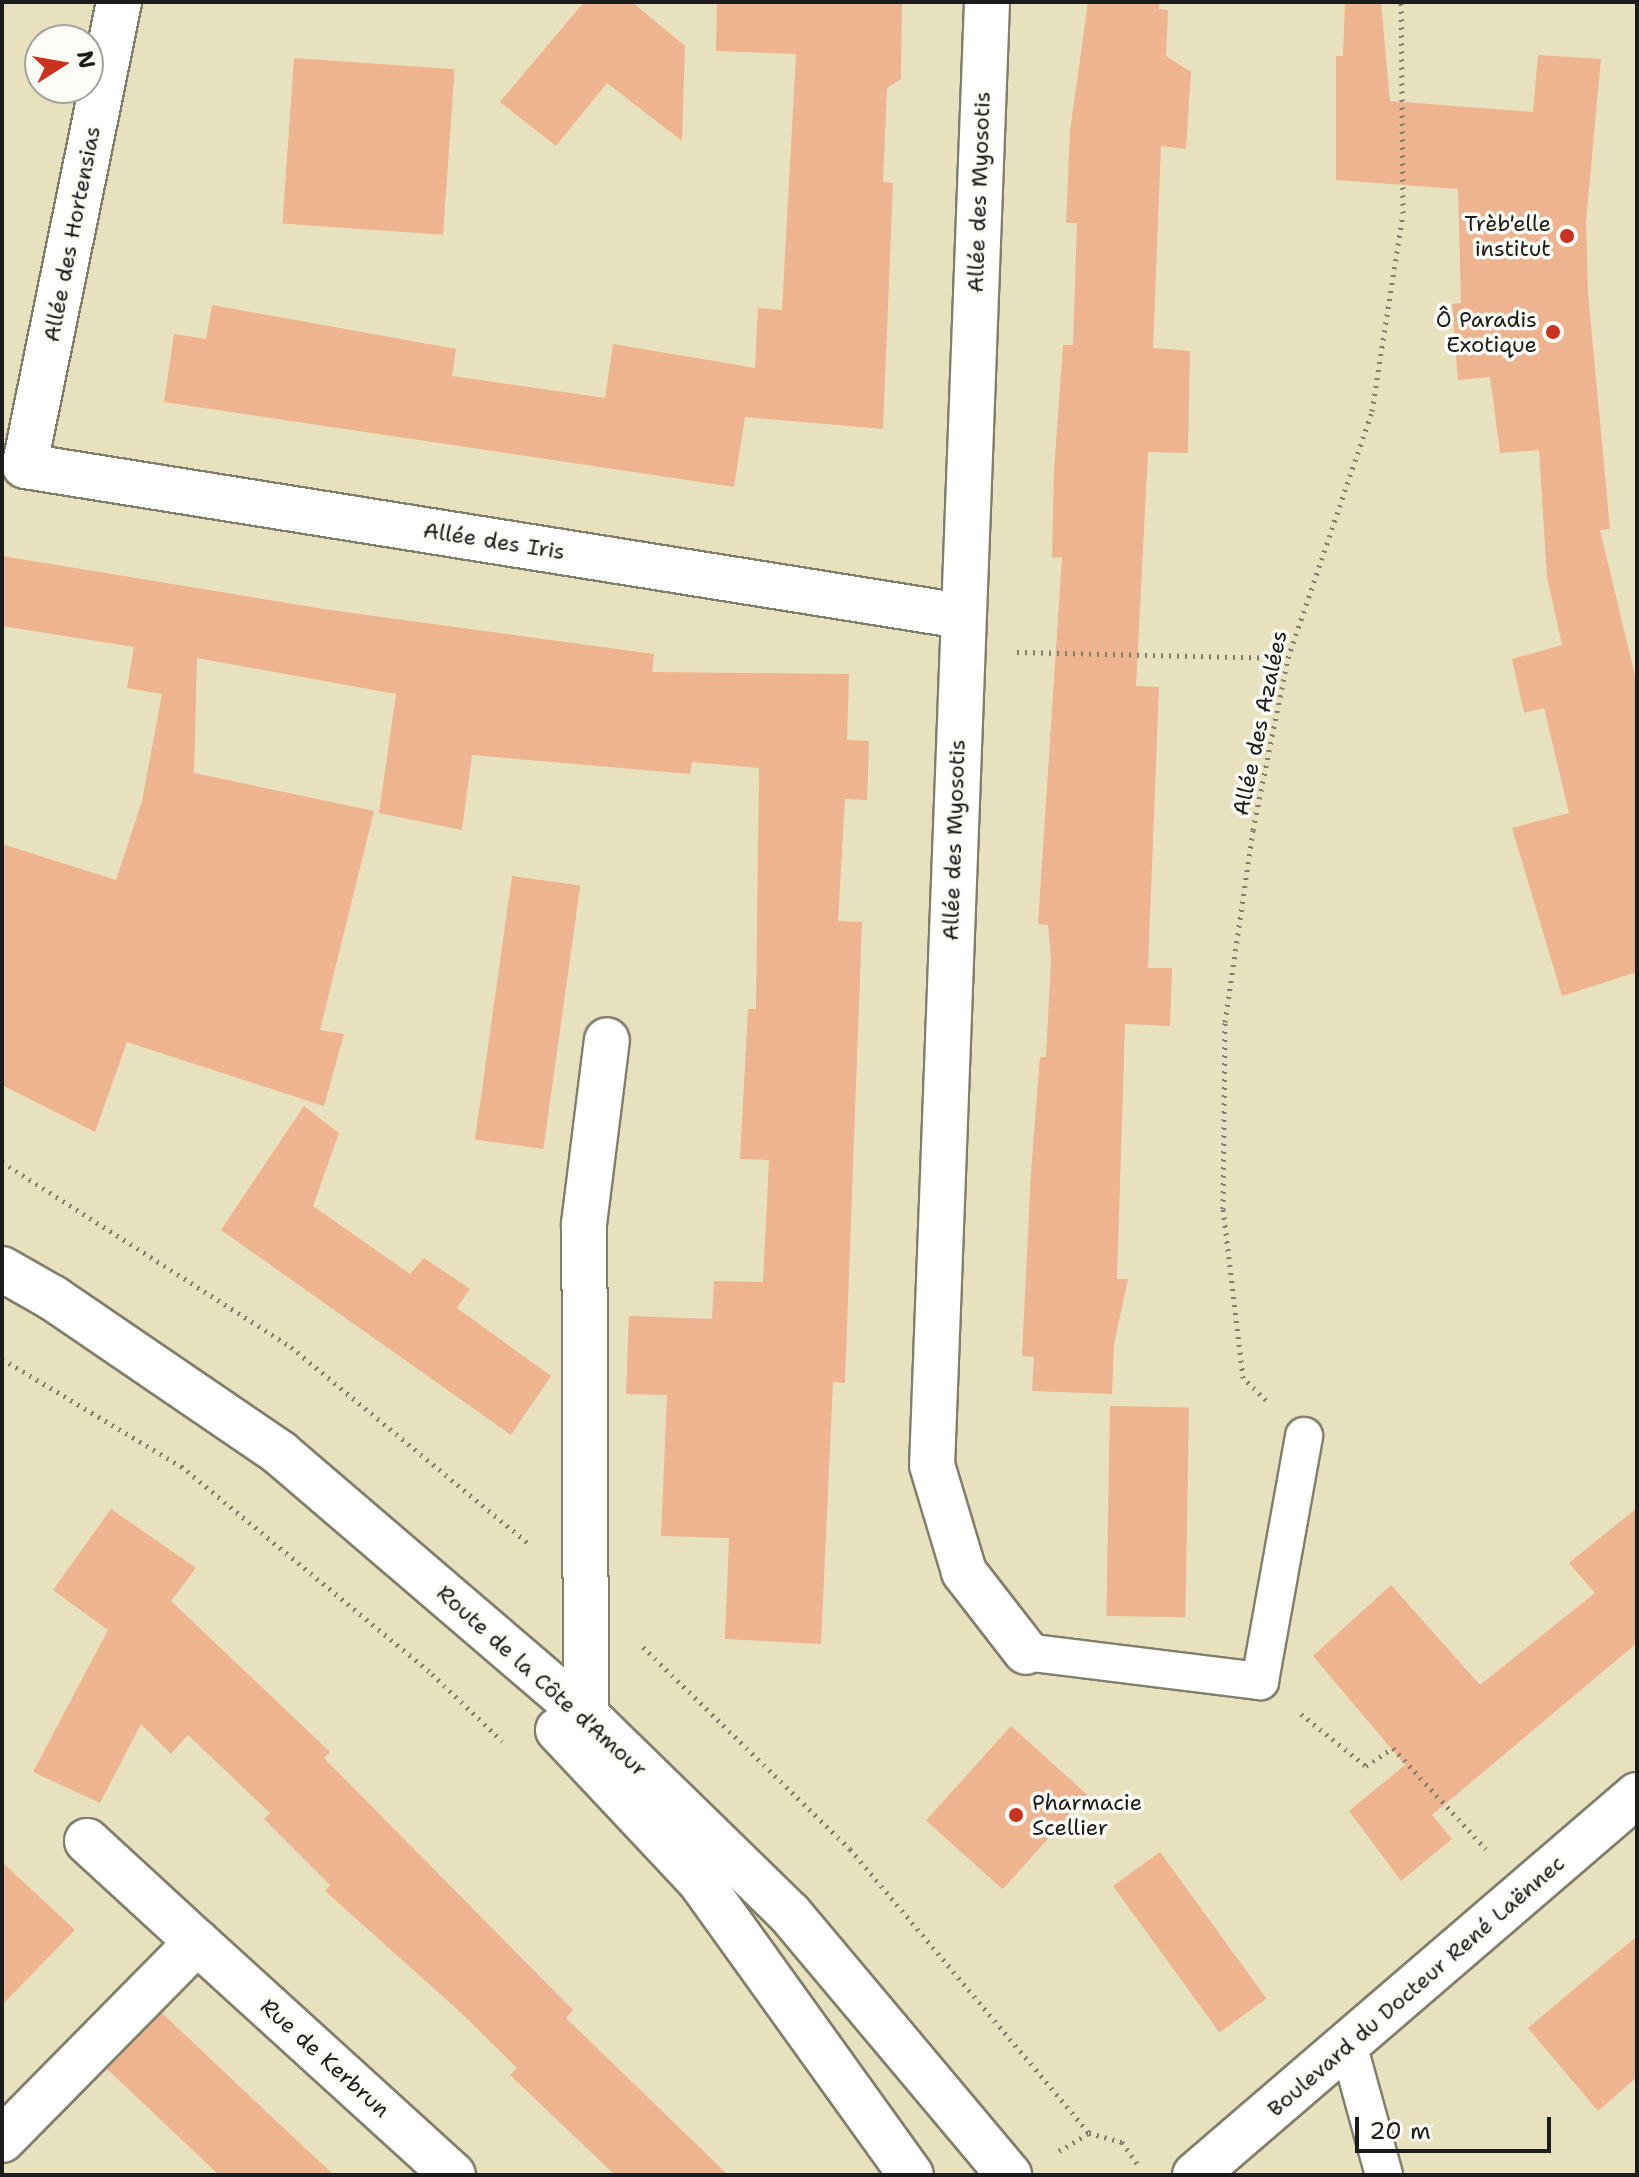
<!DOCTYPE html>
<meta charset="utf-8">
<style>
body{margin:0}
#map{position:relative;width:1639px;height:2177px;overflow:hidden;background:#e8e1bd;font-family:"Shantell Sans",sans-serif}
div>[style]{position:absolute}
.building>*{inset:0;background:#eeb48f;transform-origin:0 0}
.path>*{height:5px;margin-top:-2.5px;transform-origin:0;background:repeating-linear-gradient(90deg,#827e6c 0 2px,transparent 0 8px)}
.roads{filter:drop-shadow(2px 0 #827e6c) drop-shadow(-2px 0 #827e6c) drop-shadow(0 2px #827e6c) drop-shadow(0 -2px #827e6c)}
.service>*{height:36px;margin:-18px;padding:0 18px;transform-origin:18px;border-radius:18px;background:#fff}
.minor>*{height:44px;margin:-22px;padding:0 22px;transform-origin:22px;border-radius:22px;background:#fff}
.tertiary>*{height:44px;margin:-22px;padding:0 22px;transform-origin:22px;border-radius:22px;background:#fff}
.secondary>*{height:44px;margin:-22px;padding:0 22px;transform-origin:22px;border-radius:22px;background:#fff}
.dots>*{width:22px;height:22px;translate:-50% -50%;box-sizing:border-box;border:4px solid #fdfcf7;border-radius:50%}
span{translate:-50% -50%;white-space:nowrap;text-align:center;line-height:1.15;-webkit-text-stroke:7px #fdfcf7;paint-order:stroke}
.street-label{font-size:22px;color:#1c1c1c}
.poi-label{font-size:22px;color:#1c1c1c}
.right{translate:-100% -50%;text-align:right}
.left{translate:0 -50%;text-align:left}
.frame{position:absolute;inset:0;border:4px solid #1c1c1c;pointer-events:none}
.north{position:absolute;left:24px;top:24px;width:80px;height:80px;box-sizing:border-box;background:#fdfcf7;border:2px solid #a3a29f;border-radius:50%;rotate:79deg;font-size:22px;font-weight:700;line-height:32px;text-align:center;color:#1c1c1c}
.north::after{content:'';display:block;margin:auto;width:28px;height:36px;background:#c8321e;clip-path:polygon(50% 0,100% 100%,50% 72%,0 100%)}
.scale{position:absolute;left:1355px;top:2117px;width:196px;height:36px;box-sizing:border-box;border:4px solid #1c1c1c;border-top:0;padding-left:10px;font-size:24px;line-height:28px;white-space:nowrap;color:#1c1c1c;-webkit-text-stroke:6px #fdfcf7;paint-order:stroke}
</style>
<div id="map">
<div class="building">
<div style="clip-path:polygon(584px 2px,632px 2px,685px 46px,682px 141px,607px 83px,556px 146px,500px 102px)"></div>
<div style="clip-path:polygon(717px 2px,902px 2px,901px 79px,887px 88px,883px 182px,893px 183px,883px 429px,745px 417px,734px 487px,164px 402px,174px 334px,206px 339px,212px 305px,456px 349px,452px 376px,605px 398px,613px 344px,755px 368px,758px 308px,782px 310px,796px 54px,716px 51px)"></div>
<div style="clip-path:polygon(1088px 2px,1159px 2px,1159px 9px,1168px 10px,1166px 56px,1191px 72px,1186px 149px,1161px 146px,1153px 348px,1190px 351px,1188px 453px,1148px 452px,1136px 686px,1159px 687px,1148px 968px,1172px 968px,1170px 1026px,1125px 1024px,1117px 1279px,1128px 1279px,1114px 1344px,1112px 1394px,1032px 1391px,1034px 1357px,1022px 1356px,1031px 1171px,1040px 1057px,1046px 1057px,1051px 960px,1048px 925px,1038px 924px,1062px 557px,1052px 558px,1054px 471px,1063px 345px,1073px 345px,1077px 223px,1066px 223px,1070px 131px)"></div>
<div style="clip-path:polygon(1345px 2px,1381px 2px,1390px 101px,1533px 112px,1538px 55px,1601px 59px,1586px 221px,1588px 293px,1610px 529px,1600px 530px,1637px 684px,1637px 972px,1562px 996px,1512px 828px,1569px 813px,1544px 708px,1524px 713px,1512px 659px,1562px 645px,1547px 577px,1539px 450px,1500px 453px,1490px 377px,1458px 380px,1452px 304px,1461px 303px,1458px 189px,1336px 180px,1336px 56px,1343px 56px)"></div>
<div style="left:294px;top:58px;width:161px;height:166px;rotate:4deg"></div>
<div style="clip-path:polygon(2px 556px,330px 610px,654px 654px,652px 672px,849px 674px,847px 740px,869px 741px,867px 800px,845px 799px,838px 921px,862px 922px,845px 1383px,833px 1382px,821px 1644px,725px 1639px,729px 1538px,661px 1536px,667px 1395px,626px 1394px,629px 1316px,712px 1319px,714px 1281px,763px 1282px,769px 1160px,740px 1159px,748px 1009px,756px 1009px,759px 768px,692px 762px,690px 774px,472px 755px,462px 830px,379px 813px,396px 694px,197px 658px,194px 773px,374px 811px,320px 1030px,344px 1034px,324px 1106px,127px 1042px,95px 1132px,2px 1085px,2px 844px,116px 880px,142px 801px,162px 694px,127px 688px,134px 647px,2px 626px)"></div>
<div style="left:512px;top:876px;width:69px;height:266px;rotate:8deg"></div>
<div style="clip-path:polygon(304px 1106px,339px 1133px,313px 1206px,410px 1274px,424px 1258px,470px 1289px,457px 1308px,551px 1376px,511px 1435px,221px 1230px)"></div>
<div style="left:1110px;top:1406px;width:79px;height:210px;rotate:1deg"></div>
<div style="clip-path:polygon(1637px 1508px,1637px 1643px,1432px 1815px,1452px 1839px,1401px 1881px,1349px 1811px,1405px 1765px,1313px 1656px,1391px 1585px,1480px 1685px,1595px 1593px,1569px 1563px)"></div>
<div style="clip-path:polygon(111px 1509px,196px 1568px,171px 1601px,330px 1752px,324px 1758px,573px 2010px,566px 2018px,728px 2175px,615px 2175px,510px 2075px,517px 2068px,458px 2010px,325px 1891px,330px 1885px,264px 1819px,270px 1813px,188px 1735px,171px 1754px,141px 1724px,100px 1803px,33px 1772px,108px 1630px,53px 1590px)"></div>
<div style="left:1011px;top:1726px;width:103px;height:127px;rotate:42deg"></div>
<div style="left:1160px;top:1852px;width:181px;height:58px;rotate:54deg"></div>
<div style="clip-path:polygon(2px 1862px,75px 1930px,2px 2005px)"></div>
<div style="clip-path:polygon(1637px 1936px,1637px 2077px,1598px 2111px,1528px 2028px)"></div>
<div style="clip-path:polygon(162px 2013px,275px 2120px,334px 2175px,219px 2175px,107px 2069px)"></div>
</div>
<div class="path">
<div style="left:1017px;top:652px;width:271px;rotate:1.3deg"></div>
<div style="left:2px;top:1162px;width:343px;rotate:32.6deg"></div>
<div style="left:291px;top:1347px;width:309px;rotate:39.6deg"></div>
<div style="left:2px;top:1359px;width:209px;rotate:30.9deg"></div>
<div style="left:181px;top:1466px;width:326px;rotate:39.6deg"></div>
<div style="left:432px;top:1674px;width:97px;rotate:43.7deg"></div>
<div style="left:1266px;top:1400px;width:32px;rotate:-136deg"></div>
<div style="left:1243px;top:1378px;width:170px;rotate:-96.7deg"></div>
<div style="left:1223px;top:1209px;width:187px;rotate:-89.4deg"></div>
<div style="left:1225px;top:1022px;width:194px;rotate:-81.7deg"></div>
<div style="left:1253px;top:830px;width:176px;rotate:-78.5deg"></div>
<div style="left:1288px;top:658px;width:261px;rotate:-71.2deg"></div>
<div style="left:1372px;top:411px;width:200px;rotate:-81.1deg"></div>
<div style="left:1403px;top:213px;width:211px;rotate:-90.5deg"></div>
<div style="left:643px;top:1647px;width:289px;rotate:44.3deg"></div>
<div style="left:850px;top:1849px;width:371px;rotate:49.9deg"></div>
<div style="left:1089px;top:2133px;width:34px;rotate:15deg"></div>
<div style="left:1122px;top:2142px;width:28px;rotate:55deg"></div>
<div style="left:1301px;top:1714px;width:83px;rotate:38.7deg"></div>
<div style="left:1366px;top:1766px;width:32px;rotate:-34deg"></div>
<div style="left:1393px;top:1748px;width:137px;rotate:47.4deg"></div>
<div style="left:1059px;top:2151px;width:35px;rotate:-31deg"></div>
</div>
<div class="roads">
<div class="service">
<div style="left:1026px;top:1652px;width:236px;rotate:7.1deg"></div>
<div style="left:1260px;top:1681px;width:249px;rotate:-79.8deg"></div>
<div style="left:1348px;top:2044px;width:136px;rotate:74.6deg"></div>
</div>
<div class="minor">
<div style="left:119px;top:2px;width:473px;rotate:101.5deg"></div>
<div style="left:25px;top:466px;width:949px;rotate:9.1deg"></div>
<div style="left:987px;top:2px;width:1464px;rotate:92.15deg"></div>
<div style="left:932px;top:1465px;width:112px;rotate:73.3deg"></div>
<div style="left:964px;top:1572px;width:101px;rotate:52.2deg"></div>
<div style="left:586px;top:1715px;width:491px;rotate:-90.2deg"></div>
<div style="left:584px;top:1224px;width:185px;rotate:-82.9deg"></div>
<div style="left:87px;top:1841px;width:149px;rotate:42.6deg"></div>
<div style="left:2px;top:2140px;width:278px;rotate:-45.4deg"></div>
<div style="left:197px;top:1942px;width:346px;rotate:42.3deg"></div>
</div>
<div class="tertiary">
<div style="left:1195px;top:2175px;width:583px;rotate:-40.69deg"></div>
</div>
<div class="secondary">
<div style="left:2px;top:1269px;width:59px;rotate:29.6deg"></div>
<div style="left:53px;top:1298px;width:275px;rotate:34.3deg"></div>
<div style="left:280px;top:1453px;width:403px;rotate:40.6deg"></div>
<div style="left:586px;top:1715px;width:285px;rotate:44.3deg"></div>
<div style="left:790px;top:1914px;width:341px;rotate:50deg"></div>
<div style="left:558px;top:1730px;width:206px;rotate:46.8deg"></div>
<div style="left:699px;top:1880px;width:363px;rotate:54.3deg"></div>
</div>
</div>
<div class="dots">
<div style="left:1567px;top:236px;background:#c8321e"></div>
<div style="left:1553px;top:332px;background:#c8321e"></div>
<div style="left:1016px;top:1815px;background:#c8321e"></div>
</div>
<div class="street-label">
<span style="left:979px;top:192px;rotate:-88deg">Allée des Myosotis</span>
<span style="left:72px;top:234px;rotate:-79deg">Allée des Hortensias</span>
<span style="left:494px;top:541px;rotate:9deg">Allée des Iris</span>
<span style="left:1260px;top:723px;rotate:-78deg">Allée des Azalées</span>
<span style="left:954px;top:840px;rotate:-88deg">Allée des Myosotis</span>
<span style="left:542px;top:1681px;rotate:42deg">Route de la Côte d'Amour</span>
<span style="left:1416px;top:1986px;rotate:-41deg">Boulevard du Docteur René Laënnec</span>
<span style="left:325px;top:2058px;rotate:42deg">Rue de Kerbrun</span>
</div>
<div class="poi-label">
<span class="right" style="left:1551px;top:236px">Trèb'elle<br>institut</span>
<span class="right" style="left:1537px;top:332px">Ô Paradis<br>Exotique</span>
<span class="left" style="left:1032px;top:1815px">Pharmacie<br>Scellier</span>
</div>
<div class="frame"></div>
<div class="north">N</div>
<div class="scale">20 m</div>
</div>
